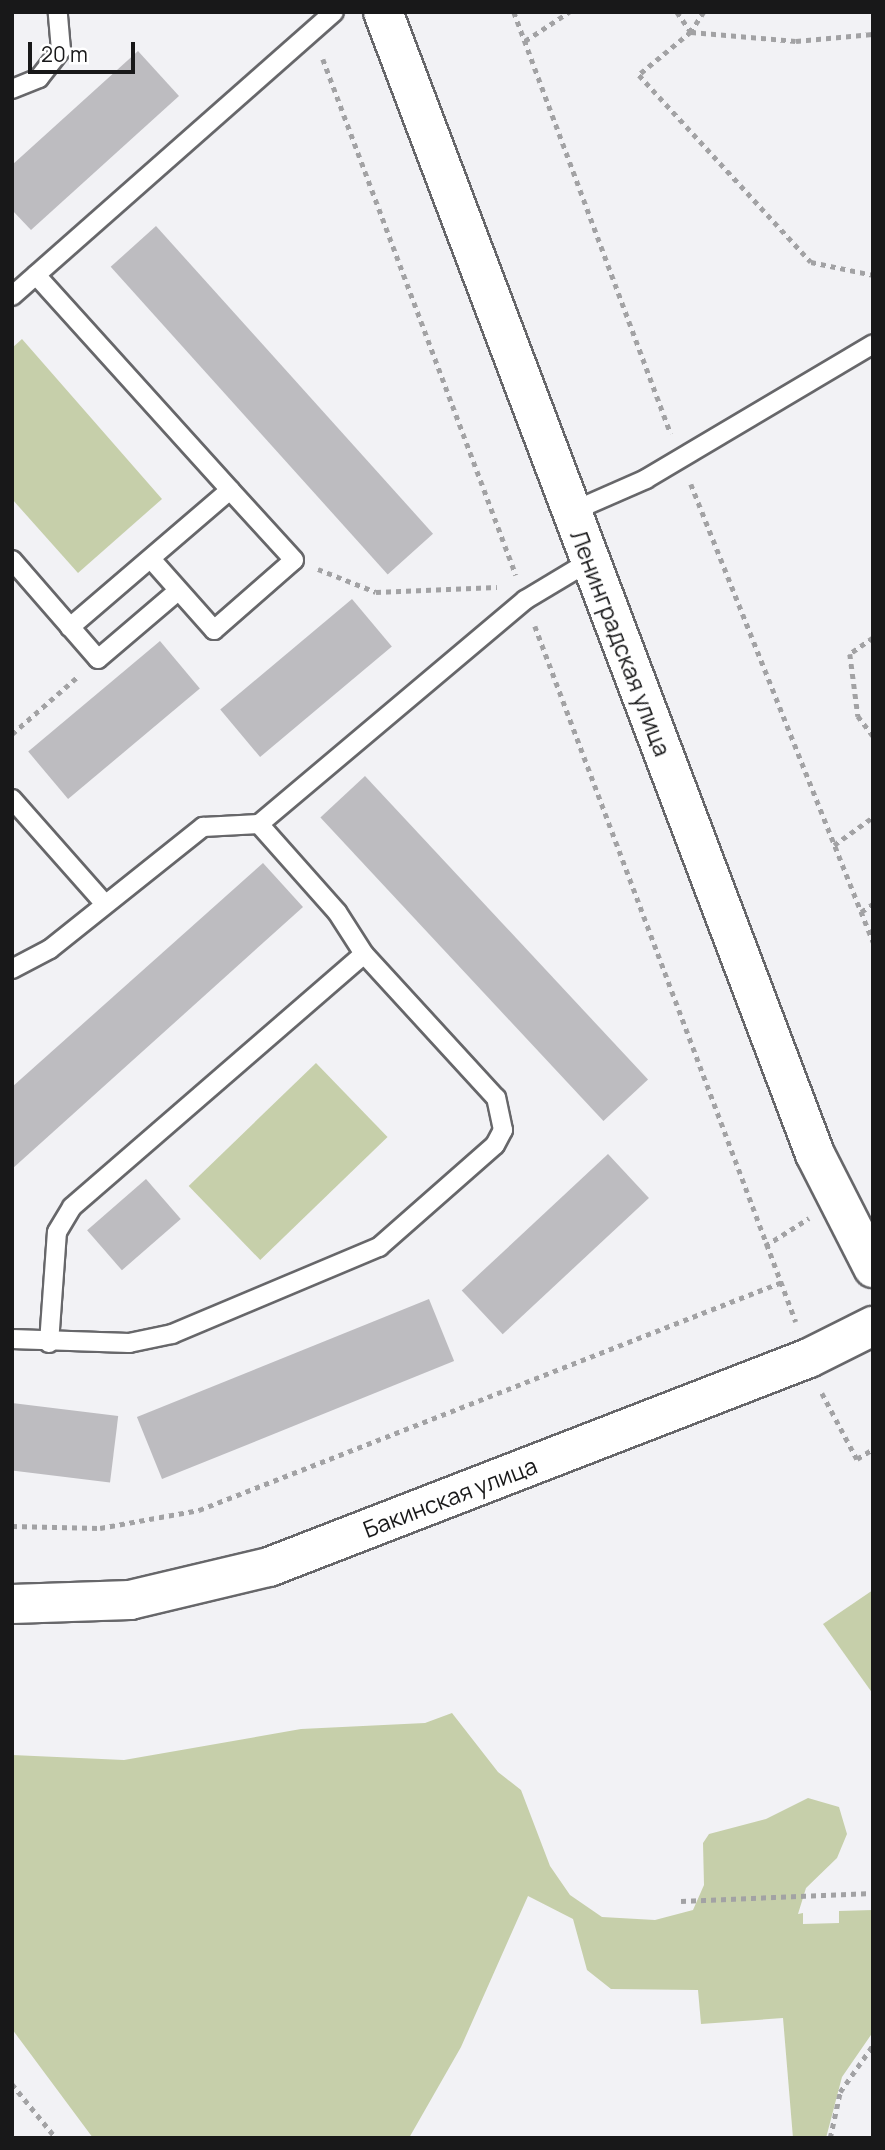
<!DOCTYPE html>
<meta charset="utf-8">
<style>
body{margin:0}
#map{position:relative;width:885px;height:2150px;overflow:hidden;background:#f2f2f5;font-family:Manrope,sans-serif}
div>[style]{position:absolute}
.green>*{inset:0;background:#c6cfaa;transform-origin:0 0}
.building>*{inset:0;background:#bdbcc0;transform-origin:0 0}
.path>*{height:4.5px;margin-top:-2.25px;transform-origin:0;background:repeating-linear-gradient(90deg,#a2a2a4 0 5px,transparent 0 10px)}
.roads{filter:drop-shadow(2px 0 #67676a) drop-shadow(-2px 0 #67676a) drop-shadow(0 2px #67676a) drop-shadow(0 -2px #67676a)}
.lane>*{height:18px;margin:-9px;padding:0 9px;transform-origin:9px;border-radius:9px;background:#fff}
.secondary>*{height:38px;margin:-19px;padding:0 19px;transform-origin:19px;border-radius:19px;background:#fff}
span{translate:-50% -50%;white-space:nowrap;text-align:center;line-height:1.15;-webkit-text-stroke:6px #fff;paint-order:stroke}
.street-label{font-size:23px;color:#181819}
.frame{position:absolute;inset:0;border:14px solid #181819;pointer-events:none}
.scale{position:absolute;left:28px;top:42px;width:107px;height:32px;box-sizing:border-box;border:4px solid #181819;border-top:0;padding-left:9px;font-size:21px;line-height:24px;white-space:nowrap;color:#181819;-webkit-text-stroke:5px #fff;paint-order:stroke}
</style>
<div id="map">
<div class="green">
<div style="clip-path:polygon(22px 339px,162px 499px,78px 573px,12px 499px,12px 348px)"></div>
<div style="left:316px;top:1063px;width:103px;height:177px;rotate:46deg"></div>
<div style="clip-path:polygon(873px 1590px,873px 1694px,823px 1624px)"></div>
<div style="clip-path:polygon(452px 1713px,498px 1772px,521px 1790px,550px 1866px,570px 1895px,602px 1917px,655px 1920px,693px 1910px,704px 1885px,703px 1843px,709px 1834px,766px 1819px,808px 1798px,839px 1807px,847px 1834px,837px 1858px,806px 1888px,798px 1914px,803px 1913px,803px 1924px,839px 1923px,839px 1911px,873px 1910px,873px 2032px,842px 2077px,826px 2138px,793px 2138px,783px 2018px,701px 2024px,698px 1990px,611px 1989px,587px 1970px,573px 1919px,528px 1896px,461px 2047px,409px 2138px,93px 2138px,12px 2029px,12px 1755px,124px 1760px,301px 1729px,425px 1723px)"></div>
</div>
<div class="building">
<div style="clip-path:polygon(138px 51px,179px 96px,31px 230px,12px 210px,12px 165px)"></div>
<div style="left:156px;top:226px;width:414px;height:61px;rotate:48deg"></div>
<div style="left:352px;top:599px;width:62px;height:172px;rotate:50deg"></div>
<div style="left:160px;top:641px;width:62px;height:172px;rotate:50deg"></div>
<div style="left:365px;top:776px;width:415px;height:61px;rotate:47deg"></div>
<div style="clip-path:polygon(263px 863px,303px 907px,12px 1169px,12px 1087px)"></div>
<div style="left:608px;top:1154px;width:60px;height:200px;rotate:47deg"></div>
<div style="left:146px;top:1179px;width:53px;height:78px;rotate:49deg"></div>
<div style="left:429px;top:1299px;width:67px;height:315px;rotate:68deg"></div>
<div style="left:12px;top:1403px;width:107px;height:67px;rotate:7deg"></div>
</div>
<div class="path">
<div style="left:514px;top:12px;width:450px;rotate:69.6deg"></div>
<div style="left:677px;top:12px;width:24px;rotate:55deg"></div>
<div style="left:691px;top:32px;width:105px;rotate:4.9deg"></div>
<div style="left:796px;top:41px;width:77px;rotate:-5.2deg"></div>
<div style="left:704px;top:12px;width:24px;rotate:123deg"></div>
<div style="left:691px;top:32px;width:67px;rotate:140.4deg"></div>
<div style="left:639px;top:75px;width:254px;rotate:47.4deg"></div>
<div style="left:811px;top:262px;width:63px;rotate:11.8deg"></div>
<div style="left:525px;top:41px;width:53px;rotate:-33.4deg"></div>
<div style="left:323px;top:59px;width:551px;rotate:69.49deg"></div>
<div style="left:691px;top:484px;width:493px;rotate:68.3deg"></div>
<div style="left:318px;top:569px;width:62px;rotate:21.6deg"></div>
<div style="left:376px;top:592px;width:121px;rotate:-2.4deg"></div>
<div style="left:535px;top:626px;width:743px;rotate:69.44deg"></div>
<div style="left:873px;top:638px;width:28px;rotate:145deg"></div>
<div style="left:850px;top:654px;width:63px;rotate:82.6deg"></div>
<div style="left:858px;top:716px;width:25px;rotate:53deg"></div>
<div style="left:12px;top:734px;width:86px;rotate:-41.2deg"></div>
<div style="left:834px;top:845px;width:48px;rotate:-35.7deg"></div>
<div style="left:861px;top:912px;width:14px;rotate:-34deg"></div>
<div style="left:765px;top:1246px;width:52px;rotate:-32.5deg"></div>
<div style="left:822px;top:1393px;width:75px;rotate:62.1deg"></div>
<div style="left:857px;top:1459px;width:19px;rotate:-32deg"></div>
<div style="left:12px;top:1526px;width:88px;rotate:1.3deg"></div>
<div style="left:100px;top:1528px;width:101px;rotate:-10.3deg"></div>
<div style="left:199px;top:1510px;width:626px;rotate:-21.36deg"></div>
<div style="left:681px;top:1901px;width:192px;rotate:-2.4deg"></div>
<div style="left:12px;top:2084px;width:70px;rotate:50.8deg"></div>
<div style="left:830px;top:2138px;width:47px;rotate:-77.7deg"></div>
<div style="left:840px;top:2092px;width:57px;rotate:-54.9deg"></div>
</div>
<div class="roads">
<div class="lane">
<div style="left:12px;top:89px;width:29px;rotate:-22deg"></div>
<div style="left:39px;top:78px;width:36px;rotate:-52deg"></div>
<div style="left:61px;top:50px;width:38px;rotate:-95deg"></div>
<div style="left:36px;top:275px;width:290px;rotate:47.9deg"></div>
<div style="left:230px;top:490px;width:211px;rotate:139.4deg"></div>
<div style="left:12px;top:296px;width:429px;rotate:-41.4deg"></div>
<div style="left:571px;top:512px;width:82px;rotate:-23.7deg"></div>
<div style="left:646px;top:479px;width:264px;rotate:-30.7deg"></div>
<div style="left:151px;top:559px;width:95px;rotate:48.4deg"></div>
<div style="left:214px;top:630px;width:106px;rotate:-41.2deg"></div>
<div style="left:294px;top:560px;width:95px;rotate:-132.4deg"></div>
<div style="left:12px;top:560px;width:131px;rotate:49deg"></div>
<div style="left:98px;top:659px;width:105px;rotate:-40.4deg"></div>
<div style="left:12px;top:799px;width:139px;rotate:48.5deg"></div>
<div style="left:12px;top:969px;width:43px;rotate:-27.8deg"></div>
<div style="left:50px;top:949px;width:196px;rotate:-38.6deg"></div>
<div style="left:203px;top:827px;width:56px;rotate:-3.1deg"></div>
<div style="left:259px;top:824px;width:348px;rotate:-40.1deg"></div>
<div style="left:525px;top:600px;width:76px;rotate:-31deg"></div>
<div style="left:12px;top:1339px;width:117px;rotate:2deg"></div>
<div style="left:129px;top:1343px;width:44px;rotate:-11.8deg"></div>
<div style="left:172px;top:1334px;width:225px;rotate:-22.8deg"></div>
<div style="left:379px;top:1247px;width:154px;rotate:-41.3deg"></div>
<div style="left:495px;top:1145px;width:17px;rotate:-62deg"></div>
<div style="left:503px;top:1130px;width:33px;rotate:-102deg"></div>
<div style="left:496px;top:1098px;width:195px;rotate:-132.5deg"></div>
<div style="left:364px;top:954px;width:50px;rotate:-122.7deg"></div>
<div style="left:337px;top:912px;width:118px;rotate:-131.6deg"></div>
<div style="left:49px;top:1343px;width:111px;rotate:-85.9deg"></div>
<div style="left:57px;top:1232px;width:29px;rotate:-59deg"></div>
<div style="left:72px;top:1207px;width:386px;rotate:-40.9deg"></div>
</div>
<div class="secondary">
<div style="left:383px;top:12px;width:1221px;rotate:69.28deg"></div>
<div style="left:815px;top:1154px;width:128px;rotate:63deg"></div>
<div style="left:12px;top:1604px;width:118px;rotate:-1.9deg"></div>
<div style="left:130px;top:1600px;width:143px;rotate:-13.4deg"></div>
<div style="left:269px;top:1567px;width:579px;rotate:-21.16deg"></div>
<div style="left:809px;top:1358px;width:72px;rotate:-26.6deg"></div>
</div>
</div>
<div class="street-label">
<span style="left:621px;top:643px;rotate:69deg">Ленинградская улица</span>
<span style="left:450px;top:1497px;rotate:-21deg">Бакинская улица</span>
</div>
<div class="frame"></div>
<div class="scale">20 m</div>
</div>
